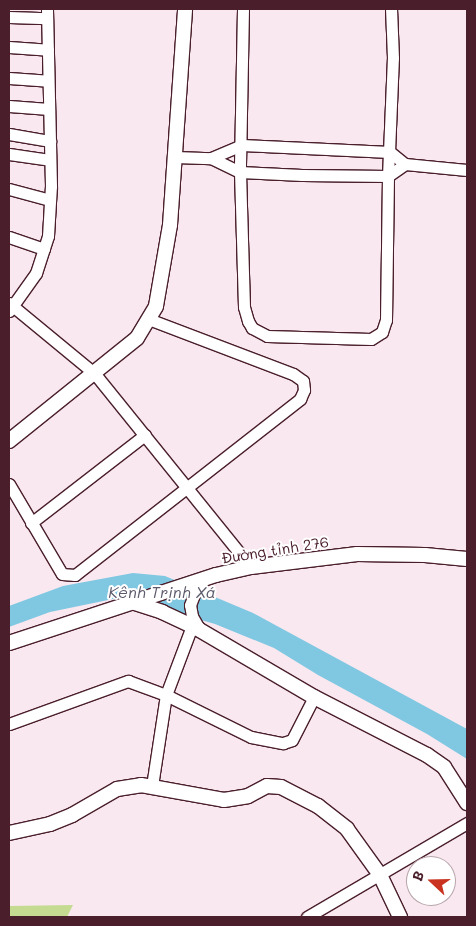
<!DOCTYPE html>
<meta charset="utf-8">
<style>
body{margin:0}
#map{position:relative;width:476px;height:926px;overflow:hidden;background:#f9e8f0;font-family:Mali,sans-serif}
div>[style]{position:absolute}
.green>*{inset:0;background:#c4db91}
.water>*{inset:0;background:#80c8e1}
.roads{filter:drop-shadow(1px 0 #4a1f2b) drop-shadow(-1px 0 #4a1f2b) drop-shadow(0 1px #4a1f2b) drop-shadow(0 -1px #4a1f2b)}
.minor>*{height:11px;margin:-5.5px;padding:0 5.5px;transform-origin:5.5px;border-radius:5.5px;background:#fff}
.major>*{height:14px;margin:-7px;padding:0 7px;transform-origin:7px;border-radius:7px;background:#fff}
span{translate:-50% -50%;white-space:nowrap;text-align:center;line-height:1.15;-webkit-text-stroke:4px #fff;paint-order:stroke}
.street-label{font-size:15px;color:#4a1f2b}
.water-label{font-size:16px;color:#5d5a6b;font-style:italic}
.frame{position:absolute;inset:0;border:10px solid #4a1f2b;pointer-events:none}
.north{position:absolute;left:406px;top:856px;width:50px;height:50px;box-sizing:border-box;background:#fff;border:1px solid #b7a5aa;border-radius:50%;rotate:291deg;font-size:14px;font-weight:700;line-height:20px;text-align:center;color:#4a1f2b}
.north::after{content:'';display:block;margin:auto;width:18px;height:22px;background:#c8321e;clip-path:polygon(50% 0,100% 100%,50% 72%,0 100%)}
</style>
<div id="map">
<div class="green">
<div style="clip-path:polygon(73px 905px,67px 917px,9px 917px,9px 906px)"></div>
</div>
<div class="water">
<div style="clip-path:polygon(133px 573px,165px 576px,253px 613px,467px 729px,467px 759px,427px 734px,318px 675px,274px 648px,215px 624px,152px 606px,113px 599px,50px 612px,9px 627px,9px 606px,63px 586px)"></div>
</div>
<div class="roads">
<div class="minor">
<div style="left:243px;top:9px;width:163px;rotate:91.1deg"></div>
<div style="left:240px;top:172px;width:135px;rotate:88.3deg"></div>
<div style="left:244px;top:307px;width:15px;rotate:74deg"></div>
<div style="left:248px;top:321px;width:8px;rotate:60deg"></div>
<div style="left:252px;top:328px;width:17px;rotate:28deg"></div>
<div style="left:267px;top:336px;width:104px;rotate:1.7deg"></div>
<div style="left:371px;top:339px;width:13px;rotate:-32deg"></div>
<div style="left:382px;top:332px;width:13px;rotate:-72deg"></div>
<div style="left:386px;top:320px;width:144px;rotate:-89.2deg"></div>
<div style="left:388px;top:176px;width:118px;rotate:-87.6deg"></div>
<div style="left:393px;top:58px;width:49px;rotate:-92.3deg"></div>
<div style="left:9px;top:17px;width:38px;rotate:2deg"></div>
<div style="left:9px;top:47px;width:39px;rotate:4deg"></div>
<div style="left:9px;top:78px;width:39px;rotate:4deg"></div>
<div style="left:9px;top:106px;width:40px;rotate:4.3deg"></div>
<div style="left:9px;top:134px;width:42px;rotate:9.7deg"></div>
<div style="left:9px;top:154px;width:41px;rotate:8.3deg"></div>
<div style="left:175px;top:157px;width:36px;rotate:2deg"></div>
<div style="left:211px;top:158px;width:34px;rotate:-23deg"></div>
<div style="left:242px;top:145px;width:148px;rotate:2.7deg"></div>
<div style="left:390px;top:152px;width:19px;rotate:39deg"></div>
<div style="left:405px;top:164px;width:62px;rotate:5.5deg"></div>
<div style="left:211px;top:158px;width:32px;rotate:26deg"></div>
<div style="left:240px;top:172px;width:62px;rotate:2.8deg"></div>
<div style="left:302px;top:175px;width:86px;rotate:0.7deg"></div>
<div style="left:388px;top:176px;width:21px;rotate:-35deg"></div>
<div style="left:9px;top:189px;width:42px;rotate:15deg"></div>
<div style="left:9px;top:237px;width:37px;rotate:19deg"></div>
<div style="left:9px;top:303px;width:112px;rotate:39.5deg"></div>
<div style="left:95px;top:374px;width:248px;rotate:51.1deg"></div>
<div style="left:9px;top:311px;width:47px;rotate:-54.6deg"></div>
<div style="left:36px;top:273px;width:39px;rotate:-72deg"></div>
<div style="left:48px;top:236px;width:50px;rotate:-86.6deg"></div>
<div style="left:51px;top:186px;width:177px;rotate:-91.3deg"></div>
<div style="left:9px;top:484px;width:104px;rotate:59.5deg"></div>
<div style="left:62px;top:574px;width:13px;rotate:4deg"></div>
<div style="left:75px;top:575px;width:286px;rotate:-38deg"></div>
<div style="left:300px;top:399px;width:10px;rotate:-66deg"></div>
<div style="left:304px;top:390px;width:9px;rotate:-96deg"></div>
<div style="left:303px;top:381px;width:12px;rotate:-145deg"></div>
<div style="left:293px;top:374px;width:155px;rotate:-159.2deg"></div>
<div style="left:31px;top:523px;width:144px;rotate:-37.7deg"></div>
<div style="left:200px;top:630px;width:16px;rotate:-120deg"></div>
<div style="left:192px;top:616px;width:11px;rotate:-100deg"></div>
<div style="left:190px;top:605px;width:19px;rotate:-69deg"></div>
<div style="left:197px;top:587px;width:11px;rotate:-45deg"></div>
<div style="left:9px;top:724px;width:127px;rotate:-19.9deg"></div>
<div style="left:128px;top:681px;width:40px;rotate:20.2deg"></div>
<div style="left:166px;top:695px;width:95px;rotate:26.3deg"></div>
<div style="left:251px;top:737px;width:33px;rotate:11deg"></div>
<div style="left:283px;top:743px;width:9px;rotate:-18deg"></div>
<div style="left:292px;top:740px;width:48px;rotate:-62.9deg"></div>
<div style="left:152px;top:786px;width:92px;rotate:-81.3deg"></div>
<div style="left:166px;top:695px;width:74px;rotate:-69.4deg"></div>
<div style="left:307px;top:917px;width:186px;rotate:-30.4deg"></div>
</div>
<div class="major">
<div style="left:9px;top:441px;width:164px;rotate:-38.8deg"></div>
<div style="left:137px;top:338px;width:37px;rotate:-59deg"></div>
<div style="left:156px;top:306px;width:82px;rotate:-80.2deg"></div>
<div style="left:170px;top:225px;width:217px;rotate:-86deg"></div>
<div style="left:132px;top:602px;width:32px;rotate:18deg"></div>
<div style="left:162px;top:612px;width:40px;rotate:25deg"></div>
<div style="left:198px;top:629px;width:134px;rotate:30.4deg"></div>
<div style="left:314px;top:697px;width:127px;rotate:27.2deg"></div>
<div style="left:427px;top:755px;width:21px;rotate:35deg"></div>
<div style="left:444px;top:767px;width:43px;rotate:57.4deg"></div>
<div style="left:9px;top:643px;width:218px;rotate:-18.2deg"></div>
<div style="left:216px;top:575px;width:36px;rotate:-13deg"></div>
<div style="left:251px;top:567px;width:107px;rotate:-7deg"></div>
<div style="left:357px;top:554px;width:68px;rotate:0.8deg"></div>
<div style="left:425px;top:555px;width:42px;rotate:5.4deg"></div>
<div style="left:9px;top:833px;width:42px;rotate:-12.4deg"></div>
<div style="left:50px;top:824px;width:24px;rotate:-22deg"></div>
<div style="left:72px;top:815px;width:52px;rotate:-30deg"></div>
<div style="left:117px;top:789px;width:24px;rotate:-9deg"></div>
<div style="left:141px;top:785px;width:84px;rotate:10.2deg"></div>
<div style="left:224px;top:800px;width:24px;rotate:-9deg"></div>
<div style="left:248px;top:796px;width:21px;rotate:-28deg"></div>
<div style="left:267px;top:786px;width:14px;rotate:4deg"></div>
<div style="left:281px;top:787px;width:42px;rotate:27.2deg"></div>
<div style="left:318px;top:806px;width:37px;rotate:38deg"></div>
<div style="left:347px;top:829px;width:57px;rotate:54.3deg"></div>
<div style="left:380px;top:875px;width:47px;rotate:64.5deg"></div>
</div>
</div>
<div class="street-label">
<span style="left:275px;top:550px;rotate:-9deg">Đường tỉnh 276</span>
</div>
<div class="water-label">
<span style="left:162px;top:592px">Kênh Trịnh Xá</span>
</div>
<div class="frame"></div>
<div class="north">B</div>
</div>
